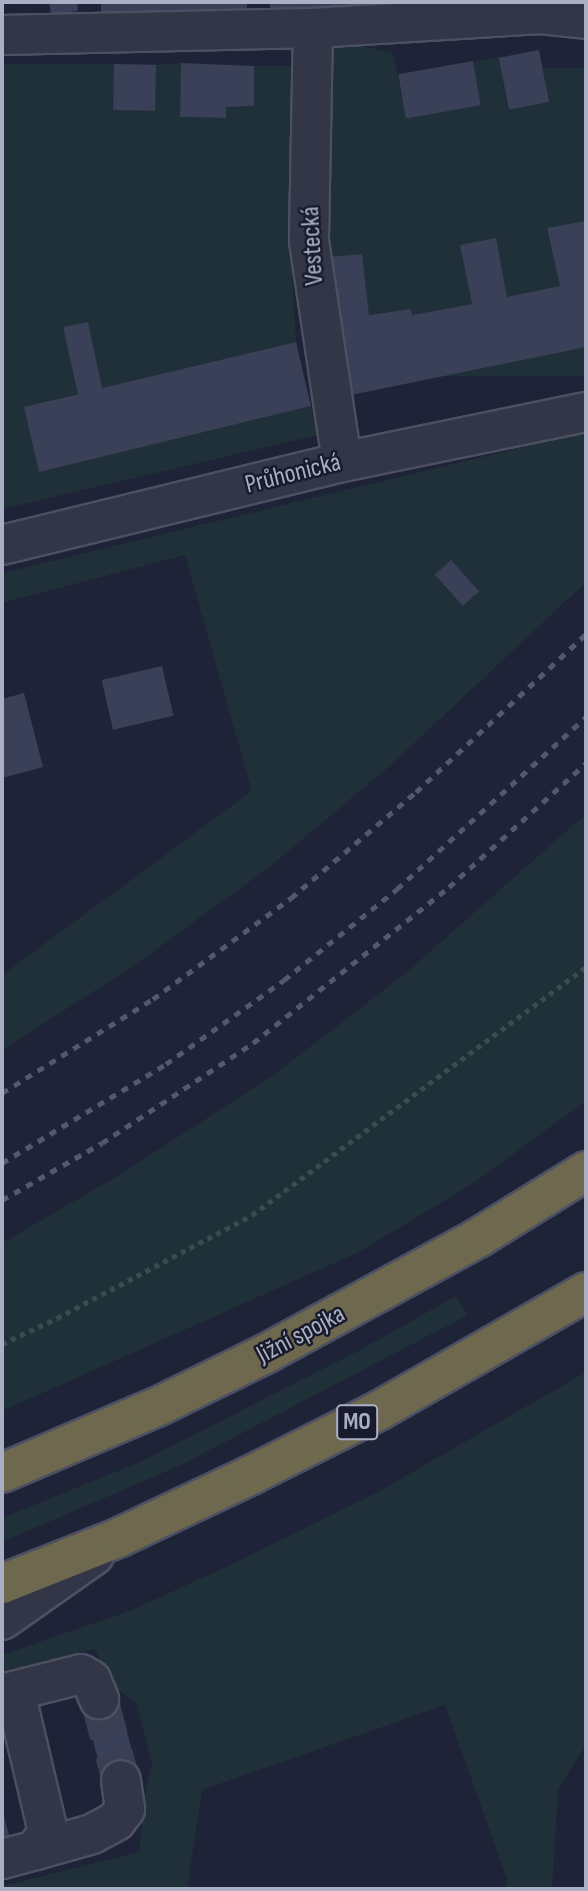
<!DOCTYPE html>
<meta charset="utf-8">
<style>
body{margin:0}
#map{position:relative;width:588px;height:1891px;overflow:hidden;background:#1e2337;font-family:"Sofia Sans Condensed",sans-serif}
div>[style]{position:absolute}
.green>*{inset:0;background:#203038;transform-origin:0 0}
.building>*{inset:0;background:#3a4057;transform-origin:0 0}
.minor-tunnel>*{height:38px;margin-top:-19px;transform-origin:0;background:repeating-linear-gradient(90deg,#3a3f53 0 38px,transparent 0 57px)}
.path>*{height:4.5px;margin-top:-2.25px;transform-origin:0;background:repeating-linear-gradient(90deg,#3b4b52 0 5px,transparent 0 10px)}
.roads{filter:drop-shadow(2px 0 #4c5062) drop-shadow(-2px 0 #4c5062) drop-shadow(0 2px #4c5062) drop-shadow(0 -2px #4c5062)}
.minor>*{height:38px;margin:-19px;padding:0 19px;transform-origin:19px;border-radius:19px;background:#323647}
.highway>*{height:38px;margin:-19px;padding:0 19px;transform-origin:19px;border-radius:19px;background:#6d684e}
.rail>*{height:5px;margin-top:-2.5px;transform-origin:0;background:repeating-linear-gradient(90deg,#53586f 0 7px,transparent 0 14px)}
span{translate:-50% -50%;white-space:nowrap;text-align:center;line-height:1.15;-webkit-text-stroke:5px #181b2b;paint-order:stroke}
.shield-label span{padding:2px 5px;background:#181b2b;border:2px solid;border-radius:5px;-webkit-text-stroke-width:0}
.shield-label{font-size:24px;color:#abafc4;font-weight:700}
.street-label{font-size:26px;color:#abafc4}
.frame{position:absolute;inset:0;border:4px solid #abafc4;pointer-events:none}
</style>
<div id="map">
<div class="green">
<div style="clip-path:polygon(359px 46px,392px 52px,407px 118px,481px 105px,473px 61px,499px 57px,508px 110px,548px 102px,543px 68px,586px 68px,586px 221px,547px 229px,560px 286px,507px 297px,495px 238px,460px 245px,472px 304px,412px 315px,411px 309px,369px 315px,329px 257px,326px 48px)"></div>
<div style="clip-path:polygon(181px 63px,180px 117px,225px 118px,226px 107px,254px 106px,254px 66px,292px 66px,290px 237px,296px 342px,102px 388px,88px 323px,78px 393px,25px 407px,252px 420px,311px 406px,318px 435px,2px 509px,2px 64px,114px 64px,114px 110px,155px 110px,156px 65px)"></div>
<div style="left:586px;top:347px;width:29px;height:240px;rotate:90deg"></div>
<div style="clip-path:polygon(evenodd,586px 432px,586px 582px,391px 765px,268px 868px,132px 967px,2px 1050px,2px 975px,252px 791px,185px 555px,2px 603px,2px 573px,586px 432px,451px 561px,479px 590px,462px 606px,435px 576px,451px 561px)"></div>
<div style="clip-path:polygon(586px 814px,586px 1101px,472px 1184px,357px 1253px,2px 1411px,2px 1243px,121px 1174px,275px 1074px,407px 972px)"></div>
<div style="clip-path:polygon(456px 1296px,468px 1315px,181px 1465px,2px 1542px,2px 1518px,140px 1462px,360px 1350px)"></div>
<div style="clip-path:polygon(586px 1372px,586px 1745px,558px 1789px,552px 1889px,507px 1889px,507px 1879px,445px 1705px,202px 1790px,187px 1889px,2px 1889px,2px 1886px,139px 1852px,146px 1787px,152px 1764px,136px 1703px,110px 1683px,95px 1649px,2px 1673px,2px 1655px,132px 1610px,239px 1561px,378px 1492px)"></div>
</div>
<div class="building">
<div style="clip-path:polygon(49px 2px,77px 2px,78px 11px,51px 14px)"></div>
<div style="clip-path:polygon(101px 2px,247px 2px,247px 10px,101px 14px)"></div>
<div style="left:270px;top:2px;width:143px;height:8px"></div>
<div style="left:539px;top:50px;width:53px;height:41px;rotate:79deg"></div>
<div style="left:473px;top:61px;width:45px;height:76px;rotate:80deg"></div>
<div style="clip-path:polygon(181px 63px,254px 66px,254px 106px,226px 107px,226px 118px,180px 117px)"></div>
<div style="left:114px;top:64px;width:42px;height:46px;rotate:1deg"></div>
<div style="clip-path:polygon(586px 221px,586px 347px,351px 395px,329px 257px,362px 254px,369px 315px,411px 309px,412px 315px,472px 304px,460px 245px,496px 238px,507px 297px,560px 286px,547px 228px)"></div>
<div style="clip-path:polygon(88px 322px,102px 388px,296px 342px,311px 406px,39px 472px,24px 407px,78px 394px,63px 327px)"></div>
<div style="left:451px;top:560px;width:42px;height:22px;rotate:48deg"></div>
<div style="left:162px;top:666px;width:51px;height:62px;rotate:77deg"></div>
<div style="clip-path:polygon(24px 693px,43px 767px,2px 778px,2px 699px)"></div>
<div style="left:117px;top:1695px;width:83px;height:35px;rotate:75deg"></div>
<div style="clip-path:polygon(2px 1810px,10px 1838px,2px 1840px)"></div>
</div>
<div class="minor-tunnel">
<div style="left:99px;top:1699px;width:84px;rotate:74.8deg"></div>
</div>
<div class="path">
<div style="left:2px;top:1344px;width:61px;rotate:-25.3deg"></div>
<div style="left:57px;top:1318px;width:221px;rotate:-27.8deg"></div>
<div style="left:252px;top:1215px;width:416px;rotate:-36.6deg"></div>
</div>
<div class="roads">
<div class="minor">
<div style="left:313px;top:28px;width:213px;rotate:91.1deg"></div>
<div style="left:309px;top:241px;width:223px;rotate:81.5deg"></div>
<div style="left:2px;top:35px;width:311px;rotate:-1.3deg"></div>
<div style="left:313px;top:28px;width:228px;rotate:-3.5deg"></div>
<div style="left:541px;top:14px;width:45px;rotate:6.3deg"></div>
<div style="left:2px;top:545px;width:350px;rotate:-13.7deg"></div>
<div style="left:342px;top:462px;width:249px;rotate:-11.6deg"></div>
<div style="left:2px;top:1620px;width:113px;rotate:-35.2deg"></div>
<div style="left:2px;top:1694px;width:81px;rotate:-14.2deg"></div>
<div style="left:81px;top:1674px;width:12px;rotate:31deg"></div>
<div style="left:91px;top:1680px;width:21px;rotate:67deg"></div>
<div style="left:2px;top:1697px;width:7px;rotate:16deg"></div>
<div style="left:9px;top:1699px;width:18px;rotate:52deg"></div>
<div style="left:20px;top:1713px;width:121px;rotate:76.7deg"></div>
<div style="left:48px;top:1831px;width:22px;rotate:122deg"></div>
<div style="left:36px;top:1850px;width:35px;rotate:165deg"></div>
<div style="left:36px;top:1850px;width:58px;rotate:-15.9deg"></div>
<div style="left:92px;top:1834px;width:27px;rotate:-28deg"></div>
<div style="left:116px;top:1821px;width:15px;rotate:-53deg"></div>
<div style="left:125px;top:1809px;width:29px;rotate:-98deg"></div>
</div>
<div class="highway">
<div style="left:2px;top:1473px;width:168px;rotate:-23.1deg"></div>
<div style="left:157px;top:1407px;width:123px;rotate:-26.1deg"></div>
<div style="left:267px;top:1353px;width:240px;rotate:-28.6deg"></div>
<div style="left:478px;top:1238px;width:127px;rotate:-31.8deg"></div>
<div style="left:2px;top:1584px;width:127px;rotate:-21.7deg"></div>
<div style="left:120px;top:1537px;width:145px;rotate:-25.3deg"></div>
<div style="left:251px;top:1475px;width:144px;rotate:-26.7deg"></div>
<div style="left:380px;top:1410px;width:237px;rotate:-29.8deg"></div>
</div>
</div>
<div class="rail">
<div style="left:2px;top:1093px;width:178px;rotate:-31.9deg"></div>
<div style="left:153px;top:999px;width:171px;rotate:-36.2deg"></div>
<div style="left:291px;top:898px;width:164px;rotate:-40.3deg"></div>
<div style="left:416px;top:792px;width:232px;rotate:-42.9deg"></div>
<div style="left:2px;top:1163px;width:192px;rotate:-31.1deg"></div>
<div style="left:166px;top:1064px;width:145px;rotate:-35.4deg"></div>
<div style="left:284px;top:980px;width:145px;rotate:-38.8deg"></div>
<div style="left:397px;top:889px;width:256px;rotate:-42.3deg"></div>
<div style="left:2px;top:1200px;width:115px;rotate:-29.7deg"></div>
<div style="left:102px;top:1143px;width:181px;rotate:-33.5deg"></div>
<div style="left:253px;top:1043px;width:251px;rotate:-38.5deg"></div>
<div style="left:449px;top:887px;width:185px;rotate:-42.1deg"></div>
</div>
<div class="shield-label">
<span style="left:357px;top:1422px">MO</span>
</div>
<div class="street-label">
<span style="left:313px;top:246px;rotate:-93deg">Vestecká</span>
<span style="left:293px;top:474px;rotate:-14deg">Průhonická</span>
<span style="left:301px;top:1335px;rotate:-28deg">Jižní spojka</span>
</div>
<div class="frame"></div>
</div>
